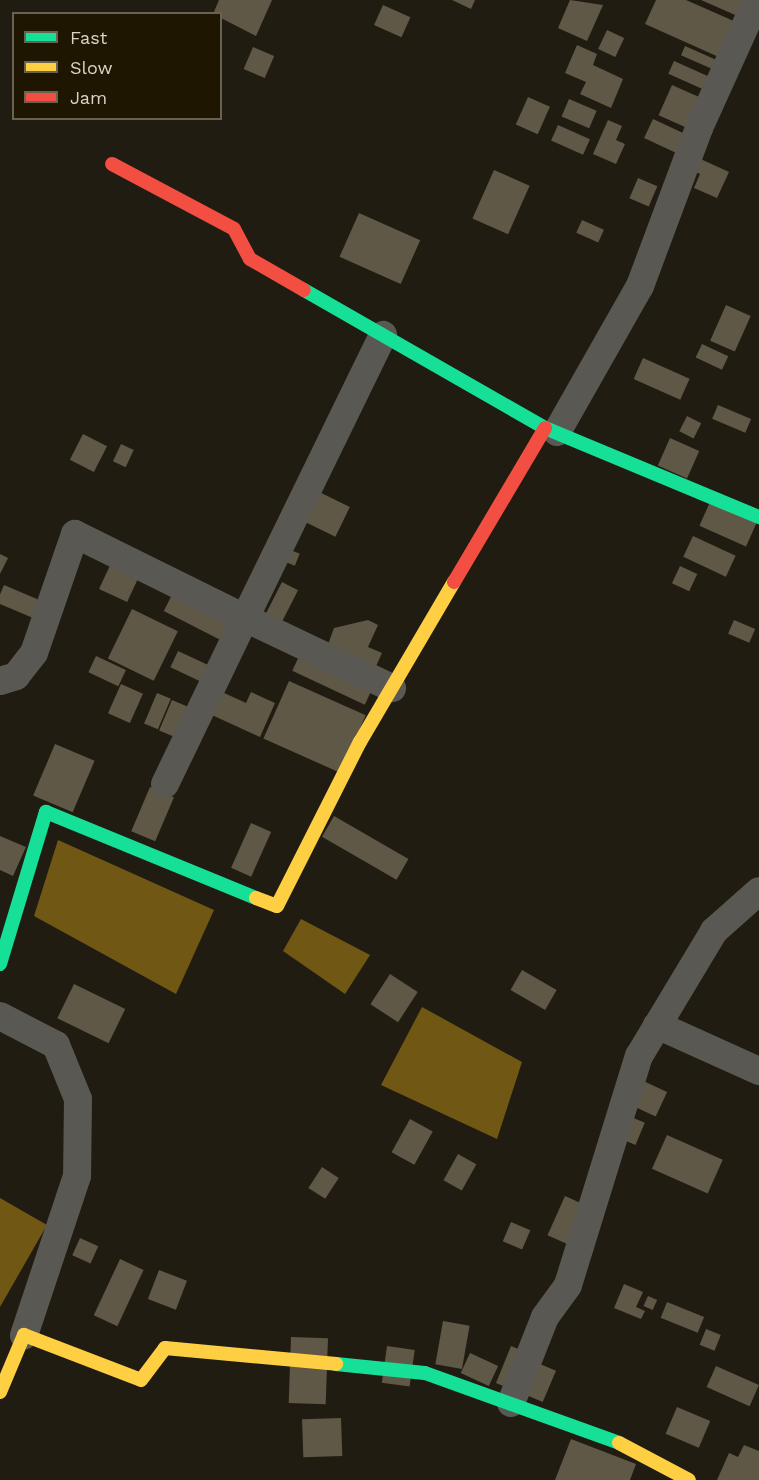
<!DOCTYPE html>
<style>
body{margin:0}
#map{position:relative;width:759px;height:1480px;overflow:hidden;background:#211c11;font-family:"Work Sans",sans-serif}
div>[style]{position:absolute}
.water>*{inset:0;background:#705814}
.building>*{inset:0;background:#5f5846;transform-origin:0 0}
.street>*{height:28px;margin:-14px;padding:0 14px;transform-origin:14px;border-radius:14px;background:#5a5853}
.fast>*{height:14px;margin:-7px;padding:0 7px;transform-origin:7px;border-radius:7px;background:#16e098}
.slow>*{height:14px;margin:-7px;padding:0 7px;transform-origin:7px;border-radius:7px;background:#ffcf43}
.jam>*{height:14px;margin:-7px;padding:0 7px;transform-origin:7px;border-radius:7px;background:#f24e42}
span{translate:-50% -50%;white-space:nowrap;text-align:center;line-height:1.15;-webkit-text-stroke:6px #1f1602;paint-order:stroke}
.legend{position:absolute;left:12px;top:12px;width:210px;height:108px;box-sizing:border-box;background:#1f1602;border:2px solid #696250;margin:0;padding:8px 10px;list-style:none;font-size:18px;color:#d8d3c5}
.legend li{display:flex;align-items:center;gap:12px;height:30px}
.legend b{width:30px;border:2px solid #696250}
</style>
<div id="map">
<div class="water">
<div style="clip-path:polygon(58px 840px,214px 910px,176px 994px,34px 916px)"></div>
<div style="clip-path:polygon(301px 919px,370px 955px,345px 994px,283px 951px)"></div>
<div style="clip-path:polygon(422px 1007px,522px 1062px,497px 1139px,381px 1085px)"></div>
<div style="clip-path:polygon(0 1198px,47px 1225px,0 1307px)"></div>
</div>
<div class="building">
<div style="clip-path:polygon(219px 0,272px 0,256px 36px,213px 14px)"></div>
<div style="clip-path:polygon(452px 0,475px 0,471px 9px)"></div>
<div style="clip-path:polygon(570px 0,603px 5px,587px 41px,558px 28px)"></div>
<div style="clip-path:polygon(656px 0,686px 0,736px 22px,721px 58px,645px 24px)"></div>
<div style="clip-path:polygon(701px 0,748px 0,742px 18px)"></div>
<div style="left:383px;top:5px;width:30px;height:22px;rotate:24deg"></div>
<div style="left:607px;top:30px;width:19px;height:21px;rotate:25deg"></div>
<div style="clip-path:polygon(577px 45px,597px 54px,593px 65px,623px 79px,611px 108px,580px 94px,586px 82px,565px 73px)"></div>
<div style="left:685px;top:46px;width:35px;height:10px;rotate:24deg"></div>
<div style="left:253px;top:47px;width:23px;height:24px;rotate:23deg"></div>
<div style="left:674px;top:61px;width:46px;height:14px;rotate:24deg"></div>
<div style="left:672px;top:85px;width:37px;height:33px;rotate:24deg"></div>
<div style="left:528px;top:97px;width:24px;height:30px;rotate:24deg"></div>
<div style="left:569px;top:99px;width:30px;height:19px;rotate:23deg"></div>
<div style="left:653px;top:119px;width:45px;height:21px;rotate:25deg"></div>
<div style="clip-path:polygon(608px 120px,622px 126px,616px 140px,625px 144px,616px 164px,593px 154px)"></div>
<div style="left:558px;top:125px;width:35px;height:17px;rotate:24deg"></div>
<div style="clip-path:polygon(694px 156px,729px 172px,717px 198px,694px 188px,700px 174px,688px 169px)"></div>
<div style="left:494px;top:170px;width:39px;height:53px;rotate:24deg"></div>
<div style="left:638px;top:178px;width:21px;height:22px;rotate:23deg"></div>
<div style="left:359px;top:213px;width:67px;height:48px;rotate:24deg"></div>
<div style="left:582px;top:220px;width:24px;height:14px;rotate:24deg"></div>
<div style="left:726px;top:305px;width:27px;height:39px;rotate:24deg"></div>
<div style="left:702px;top:344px;width:29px;height:15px;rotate:25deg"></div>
<div style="left:643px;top:358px;width:51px;height:23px;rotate:24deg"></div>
<div style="left:718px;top:405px;width:36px;height:15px;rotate:23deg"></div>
<div style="left:687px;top:416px;width:16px;height:17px;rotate:27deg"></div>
<div style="left:83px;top:434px;width:27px;height:29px;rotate:27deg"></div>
<div style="left:670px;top:438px;width:32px;height:30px;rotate:24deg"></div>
<div style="left:121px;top:444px;width:14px;height:19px;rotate:25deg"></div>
<div style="left:313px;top:489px;width:41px;height:33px;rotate:26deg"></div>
<div style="left:710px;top:502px;width:51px;height:26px;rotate:24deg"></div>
<div style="left:693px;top:536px;width:47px;height:23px;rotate:25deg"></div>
<div style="left:283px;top:547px;width:18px;height:13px;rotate:22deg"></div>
<div style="clip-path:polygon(0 554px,8px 558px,0 574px)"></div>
<div style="left:113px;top:559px;width:31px;height:33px;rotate:25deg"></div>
<div style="left:680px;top:566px;width:19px;height:19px;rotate:25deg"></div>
<div style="left:282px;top:582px;width:18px;height:43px;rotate:27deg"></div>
<div style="left:4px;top:585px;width:39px;height:19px;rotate:23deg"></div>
<div style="left:176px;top:587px;width:67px;height:27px;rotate:27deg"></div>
<div style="left:132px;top:609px;width:51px;height:55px;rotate:26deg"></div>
<div style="clip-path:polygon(368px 620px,378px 625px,368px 647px,382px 653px,373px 673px,326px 650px,334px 628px)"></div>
<div style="left:734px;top:620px;width:23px;height:15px;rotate:23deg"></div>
<div style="left:302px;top:650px;width:80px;height:23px;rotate:25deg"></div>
<div style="left:178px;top:651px;width:41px;height:18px;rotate:25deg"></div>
<div style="left:96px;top:656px;width:33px;height:18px;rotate:25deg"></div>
<div style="left:289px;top:681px;width:84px;height:63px;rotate:24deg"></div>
<div style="left:121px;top:684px;width:24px;height:32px;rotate:24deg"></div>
<div style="clip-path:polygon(211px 687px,246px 703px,251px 692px,275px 703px,260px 737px,201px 710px)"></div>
<div style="left:157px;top:693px;width:15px;height:33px;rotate:23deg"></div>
<div style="left:172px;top:700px;width:23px;height:33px;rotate:23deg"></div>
<div style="left:55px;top:744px;width:43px;height:56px;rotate:23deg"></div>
<div style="left:150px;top:787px;width:26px;height:48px;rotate:23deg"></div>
<div style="left:334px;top:816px;width:86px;height:24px;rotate:30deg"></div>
<div style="left:251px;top:823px;width:22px;height:49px;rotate:24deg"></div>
<div style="clip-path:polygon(0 836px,26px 847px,13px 876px,0 870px)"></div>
<div style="left:522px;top:970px;width:40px;height:23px;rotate:30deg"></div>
<div style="left:390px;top:974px;width:33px;height:36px;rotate:33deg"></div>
<div style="left:74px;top:984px;width:57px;height:38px;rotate:26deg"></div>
<div style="left:639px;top:1079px;width:31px;height:27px;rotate:25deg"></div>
<div style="left:631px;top:1117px;width:15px;height:24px;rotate:23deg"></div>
<div style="left:410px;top:1119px;width:26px;height:38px;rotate:29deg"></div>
<div style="left:667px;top:1135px;width:61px;height:37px;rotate:24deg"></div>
<div style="left:458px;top:1154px;width:21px;height:30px;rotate:29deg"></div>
<div style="left:322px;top:1167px;width:20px;height:25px;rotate:33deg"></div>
<div style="left:565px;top:1196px;width:24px;height:43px;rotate:24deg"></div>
<div style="left:511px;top:1222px;width:21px;height:21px;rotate:23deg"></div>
<div style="left:80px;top:1238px;width:20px;height:19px;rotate:24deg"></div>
<div style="left:120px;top:1259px;width:26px;height:62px;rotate:25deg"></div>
<div style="left:159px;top:1270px;width:30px;height:31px;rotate:21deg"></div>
<div style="clip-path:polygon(624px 1284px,643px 1292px,636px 1307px,645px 1311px,641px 1319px,614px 1308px)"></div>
<div style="left:648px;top:1296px;width:10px;height:11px;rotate:24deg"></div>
<div style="left:667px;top:1302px;width:40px;height:17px;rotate:22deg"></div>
<div style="left:443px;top:1321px;width:27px;height:44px;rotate:10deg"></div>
<div style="left:706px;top:1329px;width:16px;height:17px;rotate:22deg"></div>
<div style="left:291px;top:1337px;width:37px;height:66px;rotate:2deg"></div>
<div style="left:387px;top:1346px;width:28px;height:37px;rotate:8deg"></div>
<div style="left:511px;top:1346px;width:18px;height:40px;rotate:22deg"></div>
<div style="left:470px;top:1353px;width:31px;height:22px;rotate:25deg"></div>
<div style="left:533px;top:1361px;width:25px;height:34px;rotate:23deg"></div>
<div style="left:716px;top:1366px;width:47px;height:23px;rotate:24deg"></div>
<div style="left:677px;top:1407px;width:36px;height:29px;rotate:23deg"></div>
<div style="left:341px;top:1418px;width:38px;height:39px;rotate:88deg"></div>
<div style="clip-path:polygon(571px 1439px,636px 1464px,630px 1480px,555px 1480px)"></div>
<div style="clip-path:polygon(744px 1445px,759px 1451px,759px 1480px,717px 1480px,729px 1453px,738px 1457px)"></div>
</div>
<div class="street">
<div style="left:557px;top:432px;width:168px;rotate:-60.4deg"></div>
<div style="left:640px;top:286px;width:169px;rotate:-69.5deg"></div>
<div style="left:699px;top:128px;width:141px;rotate:-65.6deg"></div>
<div style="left:0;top:681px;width:17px;rotate:-17deg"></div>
<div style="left:16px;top:676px;width:29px;rotate:-52deg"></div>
<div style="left:34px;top:653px;width:126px;rotate:-71deg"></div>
<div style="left:75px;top:534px;width:190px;rotate:26.3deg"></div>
<div style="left:245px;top:618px;width:315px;rotate:-64deg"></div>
<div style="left:165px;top:784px;width:184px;rotate:-64.3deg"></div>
<div style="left:245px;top:618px;width:163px;rotate:25.5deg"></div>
<div style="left:0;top:1016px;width:63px;rotate:27.4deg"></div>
<div style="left:56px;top:1045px;width:58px;rotate:67.8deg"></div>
<div style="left:78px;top:1099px;width:77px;rotate:90.7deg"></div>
<div style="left:77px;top:1176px;width:168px;rotate:108.4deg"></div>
<div style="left:657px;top:1025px;width:112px;rotate:24.3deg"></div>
<div style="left:511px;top:1403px;width:92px;rotate:-68.4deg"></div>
<div style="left:545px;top:1317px;width:39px;rotate:-54deg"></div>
<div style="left:568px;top:1285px;width:240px;rotate:-72.8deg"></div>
<div style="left:639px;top:1056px;width:146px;rotate:-59deg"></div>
<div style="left:714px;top:931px;width:60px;rotate:-41.6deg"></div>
</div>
<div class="fast">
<div style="left:304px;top:290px;width:278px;rotate:29.8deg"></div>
<div style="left:545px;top:428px;width:232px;rotate:22.6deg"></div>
<div style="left:0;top:964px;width:159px;rotate:-73.2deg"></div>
<div style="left:46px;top:812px;width:227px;rotate:22.3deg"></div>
<div style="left:336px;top:1364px;width:89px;rotate:5.8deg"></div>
<div style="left:425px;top:1373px;width:206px;rotate:19.8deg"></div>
</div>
<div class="slow">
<div style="left:256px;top:898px;width:22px;rotate:21deg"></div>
<div style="left:277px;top:906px;width:184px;rotate:-63.2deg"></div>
<div style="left:360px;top:742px;width:186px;rotate:-59.6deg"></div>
<div style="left:0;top:1392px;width:62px;rotate:-67.2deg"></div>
<div style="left:24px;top:1335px;width:125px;rotate:21deg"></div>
<div style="left:141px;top:1380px;width:40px;rotate:-53deg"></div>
<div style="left:165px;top:1348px;width:172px;rotate:5.3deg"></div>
<div style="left:619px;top:1443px;width:79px;rotate:27.9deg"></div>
</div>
<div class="jam">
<div style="left:112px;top:164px;width:138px;rotate:28deg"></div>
<div style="left:234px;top:229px;width:34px;rotate:62deg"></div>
<div style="left:250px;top:259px;width:62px;rotate:29.9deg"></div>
<div style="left:454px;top:582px;width:179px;rotate:-59.4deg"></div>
</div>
<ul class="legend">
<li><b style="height:8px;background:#16e098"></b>Fast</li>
<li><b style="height:8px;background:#ffcf43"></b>Slow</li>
<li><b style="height:8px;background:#f24e42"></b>Jam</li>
</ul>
</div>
